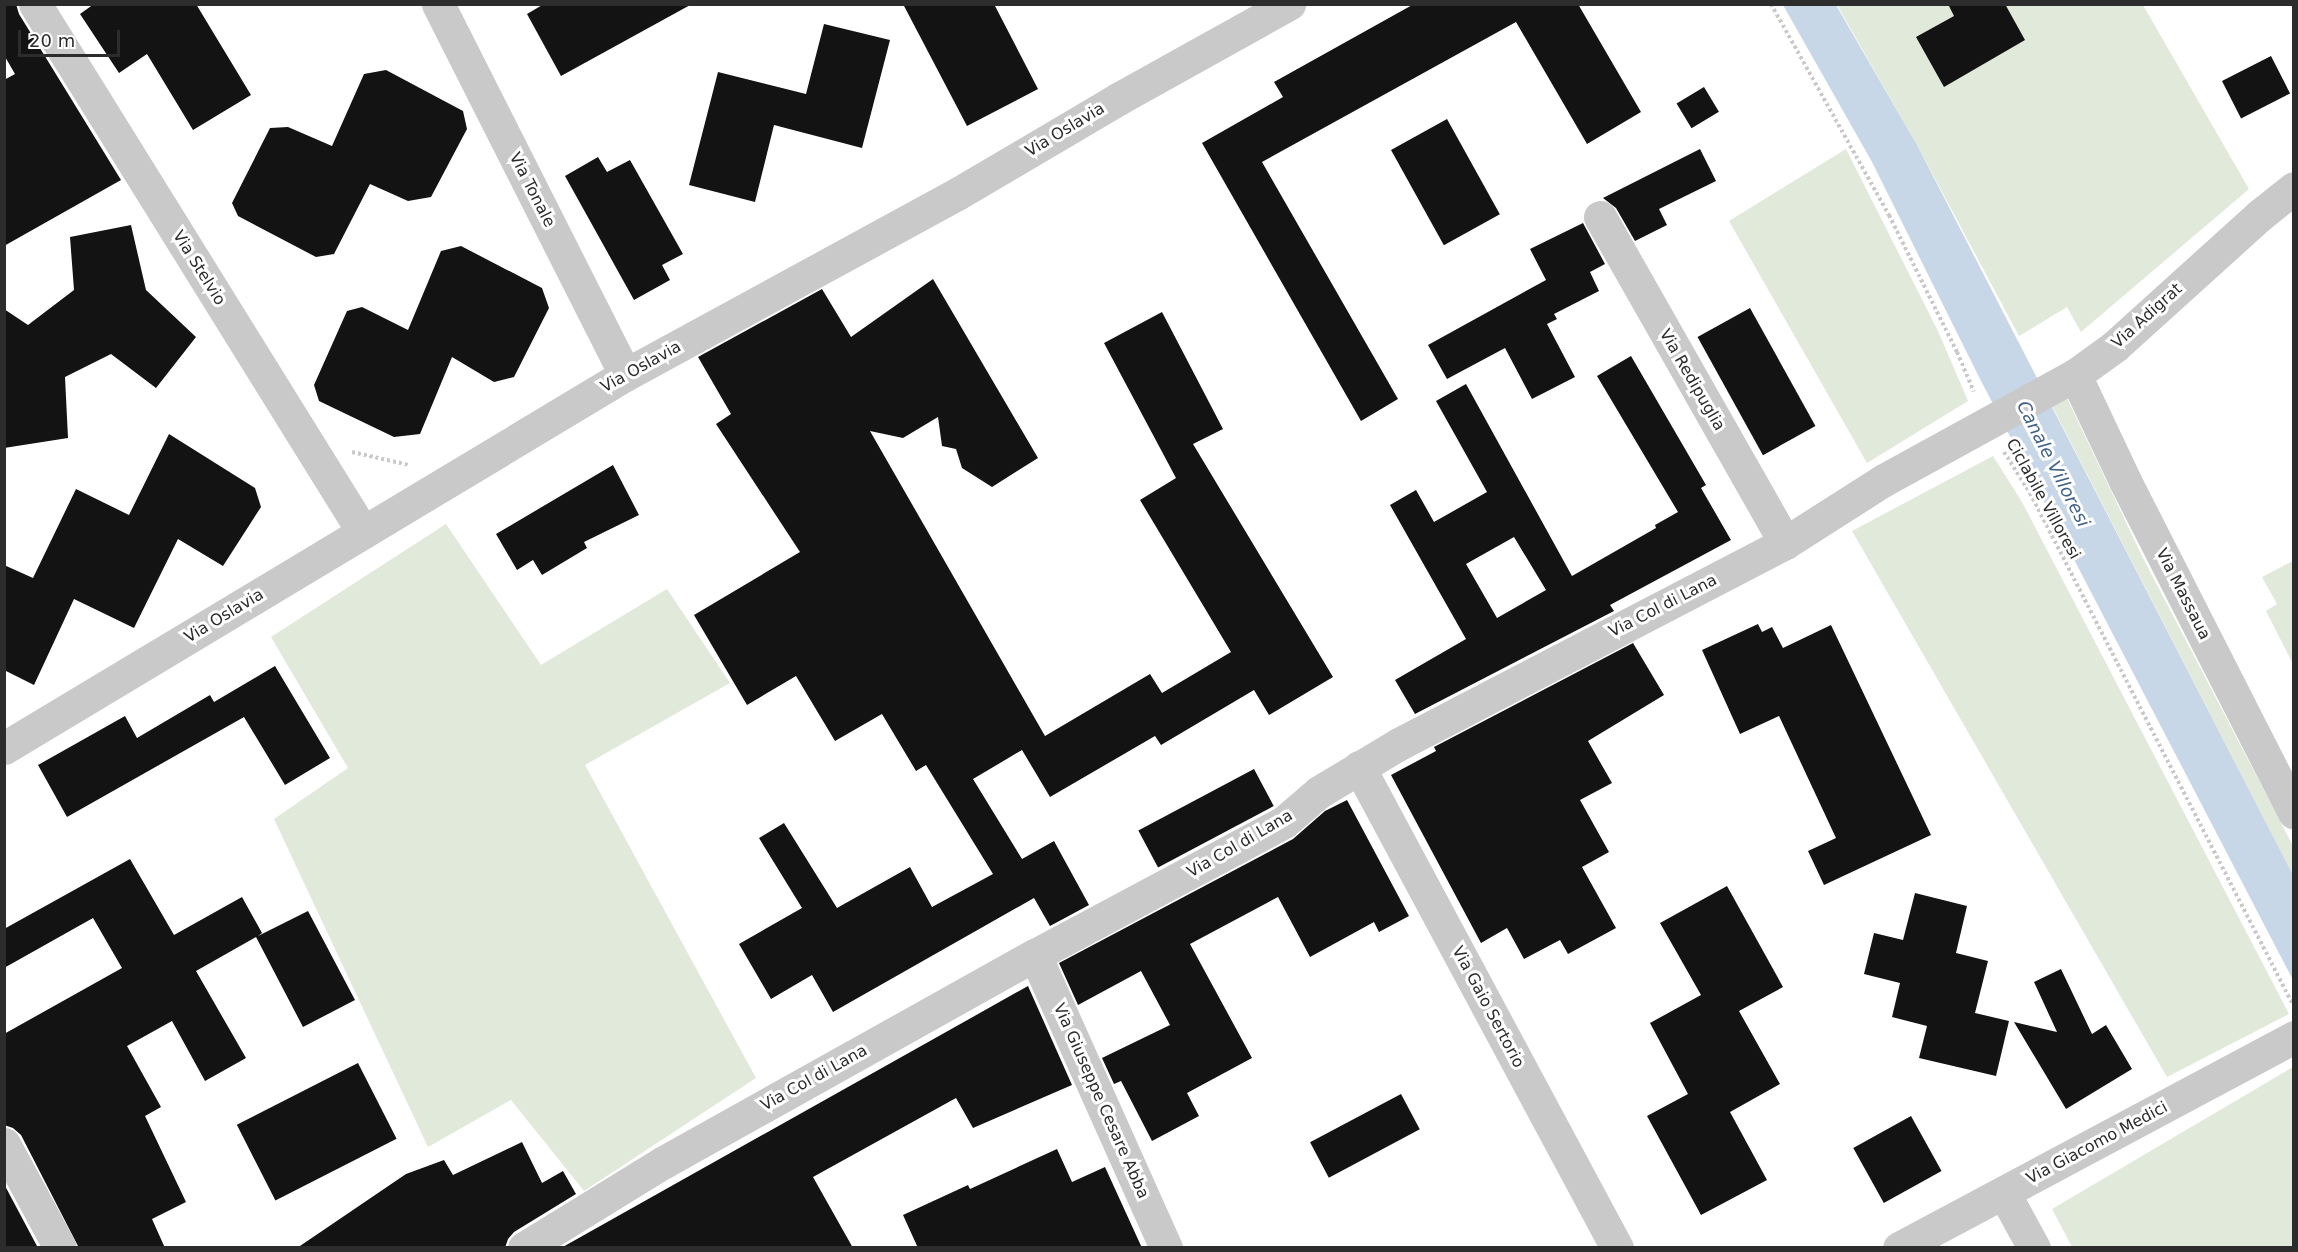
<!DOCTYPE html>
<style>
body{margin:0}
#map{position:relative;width:2298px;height:1252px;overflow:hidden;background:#fff;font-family:"DejaVu Sans",sans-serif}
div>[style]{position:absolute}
.green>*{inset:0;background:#e0e9da}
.water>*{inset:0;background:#c7d7e8}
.building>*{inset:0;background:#131313;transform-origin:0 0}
.path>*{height:4px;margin-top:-2px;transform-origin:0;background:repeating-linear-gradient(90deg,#c9c9c9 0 3px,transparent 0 6px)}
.minor>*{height:33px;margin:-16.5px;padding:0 16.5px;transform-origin:16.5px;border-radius:16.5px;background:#c9c9c9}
span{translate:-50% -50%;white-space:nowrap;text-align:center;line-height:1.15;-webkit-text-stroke:6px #fff;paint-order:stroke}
.street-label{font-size:16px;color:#2c2c2c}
.water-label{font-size:18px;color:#416387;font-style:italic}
.frame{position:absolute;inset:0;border:6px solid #2c2c2c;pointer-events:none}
.scale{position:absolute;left:18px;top:30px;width:102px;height:27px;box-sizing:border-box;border:3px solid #2c2c2c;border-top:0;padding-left:8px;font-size:18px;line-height:21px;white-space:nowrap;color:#2c2c2c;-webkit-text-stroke:4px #fff;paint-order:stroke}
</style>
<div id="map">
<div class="green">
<div style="clip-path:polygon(1837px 5px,2143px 5px,2249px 189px,2081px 332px,2067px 307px,2019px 336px,1917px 145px)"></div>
<div style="clip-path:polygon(1846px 149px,1938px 331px,1968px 401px,1867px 463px,1729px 221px)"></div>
<div style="clip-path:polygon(2064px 392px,2143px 558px,2293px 846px,2293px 875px,2049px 400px)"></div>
<div style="clip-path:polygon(1993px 456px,2022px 502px,2289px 1014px,2167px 1077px,1852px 531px)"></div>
<div style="clip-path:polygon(446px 524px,541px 665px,667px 589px,730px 683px,585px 765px,756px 1078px,584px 1191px,511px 1100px,428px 1147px,274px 819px,348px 768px,271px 637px)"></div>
<div style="clip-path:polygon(2293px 561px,2293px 664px,2266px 611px,2277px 604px,2262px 577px)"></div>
<div style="clip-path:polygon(2293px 1067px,2293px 1247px,2072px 1247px,2052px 1209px)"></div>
</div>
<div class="water">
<div style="clip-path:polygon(1783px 5px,1836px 5px,1917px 145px,2293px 875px,2293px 980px,1979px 377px,1872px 162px)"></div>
</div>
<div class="building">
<div style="clip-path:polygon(4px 4px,16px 4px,19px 14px,121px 180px,4px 246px,4px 80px,15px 74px,4px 55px)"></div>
<div style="clip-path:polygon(94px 4px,196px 4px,251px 95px,193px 130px,147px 54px,119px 73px,80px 14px)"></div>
<div style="clip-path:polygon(544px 4px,692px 4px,561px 76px,527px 14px)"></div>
<div style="clip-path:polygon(903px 4px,994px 4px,1038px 89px,967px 126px)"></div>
<div style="clip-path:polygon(1414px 4px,1578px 4px,1641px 112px,1587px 144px,1516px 22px,1262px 162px,1398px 399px,1361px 421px,1202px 143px,1283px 97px,1274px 82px)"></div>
<div style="clip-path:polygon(1948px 4px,2005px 4px,2025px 40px,1944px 87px,1916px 37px,1954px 16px)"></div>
<div style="clip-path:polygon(824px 24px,890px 40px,862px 148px,774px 125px,755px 202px,689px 185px,718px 72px,806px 94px)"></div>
<div style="left:2271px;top:56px;width:42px;height:55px;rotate:63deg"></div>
<div style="clip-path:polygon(386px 70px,463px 111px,467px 129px,431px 197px,408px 201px,370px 184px,334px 254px,316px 257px,238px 216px,232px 203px,270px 128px,288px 127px,332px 146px,364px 74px)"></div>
<div style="left:1704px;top:87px;width:29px;height:32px;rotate:59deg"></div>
<div style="left:1447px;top:119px;width:109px;height:64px;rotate:61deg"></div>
<div style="clip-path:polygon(1700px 149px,1716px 181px,1659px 209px,1667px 225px,1635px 241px,1616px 208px,1603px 198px)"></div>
<div style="clip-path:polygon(598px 157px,607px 172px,630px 160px,683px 254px,662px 265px,670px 280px,634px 300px,565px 176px)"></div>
<div style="clip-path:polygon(1583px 223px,1605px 264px,1590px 272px,1599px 291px,1554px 314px,1557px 319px,1547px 324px,1575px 377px,1532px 399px,1505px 348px,1447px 379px,1428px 345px,1546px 280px,1530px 249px)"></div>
<div style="clip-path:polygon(131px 225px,146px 290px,196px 337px,156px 388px,111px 354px,65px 377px,68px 438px,4px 448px,4px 309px,28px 325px,74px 290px,70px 237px)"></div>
<div style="clip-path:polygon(461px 246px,542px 288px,549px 308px,514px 377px,494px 382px,452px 357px,420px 434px,394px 437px,319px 401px,314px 385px,347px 311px,362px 307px,408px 330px,441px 251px)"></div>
<div style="clip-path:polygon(933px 279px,1038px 458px,992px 487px,962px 468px,956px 449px,942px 446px,938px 417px,903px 438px,870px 431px,1045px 736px,1150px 674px,1162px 693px,1231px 652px,1140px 500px,1176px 478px,1104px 343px,1162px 312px,1223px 429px,1193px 444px,1333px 677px,1269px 715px,1254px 690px,1161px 745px,1155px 736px,1050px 797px,1022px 750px,973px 779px,1022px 859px,1054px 841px,1089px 905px,1050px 926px,1034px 898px,833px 1012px,812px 975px,771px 999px,739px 944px,802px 908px,759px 838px,784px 823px,837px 908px,910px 867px,932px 907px,993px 874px,926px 765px,916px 771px,882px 714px,835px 741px,796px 676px,747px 705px,694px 615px,800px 552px,716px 424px,731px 414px,698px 357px,822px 289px,851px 337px)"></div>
<div style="left:1750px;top:308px;width:135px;height:60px;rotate:61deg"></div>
<div style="clip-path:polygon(evenodd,1631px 356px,1706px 485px,1701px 488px,1731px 540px,1610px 605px,1614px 611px,1415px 714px,1395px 680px,1466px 639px,1390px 505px,1416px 490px,1434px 522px,1487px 492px,1436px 401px,1466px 384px,1572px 576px,1656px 528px,1655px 525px,1678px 512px,1597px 376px,1631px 356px,1514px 537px,1546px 590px,1497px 618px,1466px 564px,1514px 537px)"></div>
<div style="clip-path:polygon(169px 434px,255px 488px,261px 507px,223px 566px,178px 539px,134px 628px,74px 599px,34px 685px,4px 670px,4px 565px,33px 578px,76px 489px,129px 515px)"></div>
<div style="clip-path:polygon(613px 465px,639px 515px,584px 542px,587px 548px,542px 575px,533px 560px,517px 570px,496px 534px)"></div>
<div style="clip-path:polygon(1758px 624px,1762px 632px,1772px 627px,1783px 648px,1831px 625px,1931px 835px,1824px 885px,1808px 851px,1836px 838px,1779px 716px,1740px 734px,1702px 650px)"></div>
<div style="clip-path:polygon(1633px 643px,1664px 695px,1588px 741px,1612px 783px,1580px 800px,1609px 852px,1582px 867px,1616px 928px,1568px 954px,1560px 940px,1524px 959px,1507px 928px,1481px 943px,1391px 775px,1436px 751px,1434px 747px)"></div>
<div style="clip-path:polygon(275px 666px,330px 758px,285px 785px,244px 717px,67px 817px,38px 765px,125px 716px,137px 738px,210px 695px,214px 702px)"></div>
<div style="left:1254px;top:769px;width:42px;height:131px;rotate:62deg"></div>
<div style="clip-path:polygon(1347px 800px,1409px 916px,1379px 932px,1374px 922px,1310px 957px,1278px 897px,1190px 944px,1252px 1058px,1187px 1093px,1199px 1116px,1152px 1141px,1121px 1081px,1114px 1084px,1102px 1058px,1170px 1025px,1141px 971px,1078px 1005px,1059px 963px,1293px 839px,1325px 811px)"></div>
<div style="clip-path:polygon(130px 859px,174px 935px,242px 897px,262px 933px,258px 936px,308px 911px,355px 1000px,303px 1027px,256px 937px,196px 971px,246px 1058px,205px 1081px,172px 1021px,127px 1046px,161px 1107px,145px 1116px,186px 1202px,152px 1219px,165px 1248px,79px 1248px,21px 1135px,13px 1128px,4px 1125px,4px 1034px,122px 968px,93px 918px,4px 968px,4px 929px)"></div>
<div style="clip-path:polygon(1727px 886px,1783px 987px,1739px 1011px,1780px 1084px,1730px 1112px,1767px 1180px,1701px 1215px,1647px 1116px,1688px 1094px,1650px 1023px,1701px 995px,1660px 923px)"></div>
<div style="clip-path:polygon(1915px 893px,1967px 906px,1956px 953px,1988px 961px,1975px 1013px,2009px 1021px,1996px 1076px,1919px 1058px,1927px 1026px,1892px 1017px,1900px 983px,1864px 974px,1874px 933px,1903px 940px)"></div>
<div style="clip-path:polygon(2061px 969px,2092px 1034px,2106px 1025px,2132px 1069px,2066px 1109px,2014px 1022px,2057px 1032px,2034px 982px)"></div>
<div style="clip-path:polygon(1028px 986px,1072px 1085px,973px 1128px,956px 1098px,813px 1177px,853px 1248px,561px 1248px)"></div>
<div style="left:358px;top:1063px;width:85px;height:136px;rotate:63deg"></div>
<div style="left:1401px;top:1094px;width:40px;height:103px;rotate:62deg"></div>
<div style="left:1911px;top:1116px;width:63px;height:66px;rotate:61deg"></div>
<div style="clip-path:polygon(522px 1142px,542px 1183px,563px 1171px,576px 1194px,514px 1232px,508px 1239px,505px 1248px,297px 1248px,406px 1174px,444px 1160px,453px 1175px)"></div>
<div style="clip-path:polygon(1057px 1149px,1072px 1182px,1105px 1167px,1142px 1248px,918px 1248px,903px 1215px,968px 1185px,970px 1189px)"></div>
<div style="clip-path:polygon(4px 1184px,38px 1248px,4px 1248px)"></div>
</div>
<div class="path">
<div style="left:1771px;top:4px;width:242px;rotate:60.8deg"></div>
<div style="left:1889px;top:215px;width:153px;rotate:63.6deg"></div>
<div style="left:1957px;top:352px;width:43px;rotate:67deg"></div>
<div style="left:352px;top:452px;width:58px;rotate:12.8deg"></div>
<div style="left:2004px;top:452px;width:49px;rotate:57.6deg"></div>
<div style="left:2030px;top:493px;width:573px;rotate:62.81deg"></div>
</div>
<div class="minor">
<div style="left:35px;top:4px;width:622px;rotate:58.15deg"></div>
<div style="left:438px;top:4px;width:415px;rotate:63.2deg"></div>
<div style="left:1600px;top:217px;width:375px;rotate:60.4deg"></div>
<div style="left:2075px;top:375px;width:117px;rotate:64.7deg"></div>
<div style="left:2125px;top:481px;width:372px;rotate:63deg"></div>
<div style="left:4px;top:748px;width:724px;rotate:-30.99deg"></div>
<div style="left:625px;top:375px;width:378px;rotate:-28.6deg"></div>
<div style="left:957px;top:194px;width:187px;rotate:-30.5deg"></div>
<div style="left:1118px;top:99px;width:196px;rotate:-29.1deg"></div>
<div style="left:1359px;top:767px;width:546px;rotate:61.79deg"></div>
<div style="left:1035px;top:955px;width:321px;rotate:65.9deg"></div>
<div style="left:4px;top:1144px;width:118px;rotate:61.7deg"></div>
<div style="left:2004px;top:1193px;width:63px;rotate:61.4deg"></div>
<div style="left:524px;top:1248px;width:164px;rotate:-31.6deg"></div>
<div style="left:664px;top:1162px;width:425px;rotate:-29.2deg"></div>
<div style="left:1035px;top:955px;width:282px;rotate:-28.1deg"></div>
<div style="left:1284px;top:822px;width:46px;rotate:-40.6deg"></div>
<div style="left:1319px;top:792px;width:93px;rotate:-31deg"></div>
<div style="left:1399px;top:744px;width:435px;rotate:-27.5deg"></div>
<div style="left:1785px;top:543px;width:117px;rotate:-32.5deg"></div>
<div style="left:1884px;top:480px;width:218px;rotate:-28.8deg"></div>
<div style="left:2075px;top:375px;width:49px;rotate:-35.9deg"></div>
<div style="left:2115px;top:346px;width:195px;rotate:-42.1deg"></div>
<div style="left:2260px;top:215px;width:43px;rotate:-38.5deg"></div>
<div style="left:1899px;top:1248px;width:448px;rotate:-28.1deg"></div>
</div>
<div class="street-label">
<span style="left:1065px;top:130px;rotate:-31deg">Via Oslavia</span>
<span style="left:532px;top:190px;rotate:63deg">Via Tonale</span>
<span style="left:199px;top:268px;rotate:58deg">Via Stelvio</span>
<span style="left:2147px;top:316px;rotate:-42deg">Via Adigrat</span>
<span style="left:641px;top:367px;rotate:-29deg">Via Oslavia</span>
<span style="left:1692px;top:380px;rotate:60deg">Via Redipuglia</span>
<span style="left:2043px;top:499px;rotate:61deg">Ciclabile Villoresi</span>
<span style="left:2183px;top:594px;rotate:63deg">Via Massaua</span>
<span style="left:1663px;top:606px;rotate:-27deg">Via Col di Lana</span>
<span style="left:224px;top:616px;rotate:-31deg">Via Oslavia</span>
<span style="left:1240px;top:844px;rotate:-30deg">Via Col di Lana</span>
<span style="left:1488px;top:1007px;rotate:62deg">Via Gaio Sertorio</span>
<span style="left:814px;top:1078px;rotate:-29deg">Via Col di Lana</span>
<span style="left:1101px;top:1101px;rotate:66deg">Via Giuseppe Cesare Abba</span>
<span style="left:2097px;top:1143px;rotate:-28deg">Via Giacomo Medici</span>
</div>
<div class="water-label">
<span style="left:2053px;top:464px;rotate:63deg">Canale Villoresi</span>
</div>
<div class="frame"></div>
<div class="scale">20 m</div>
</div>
